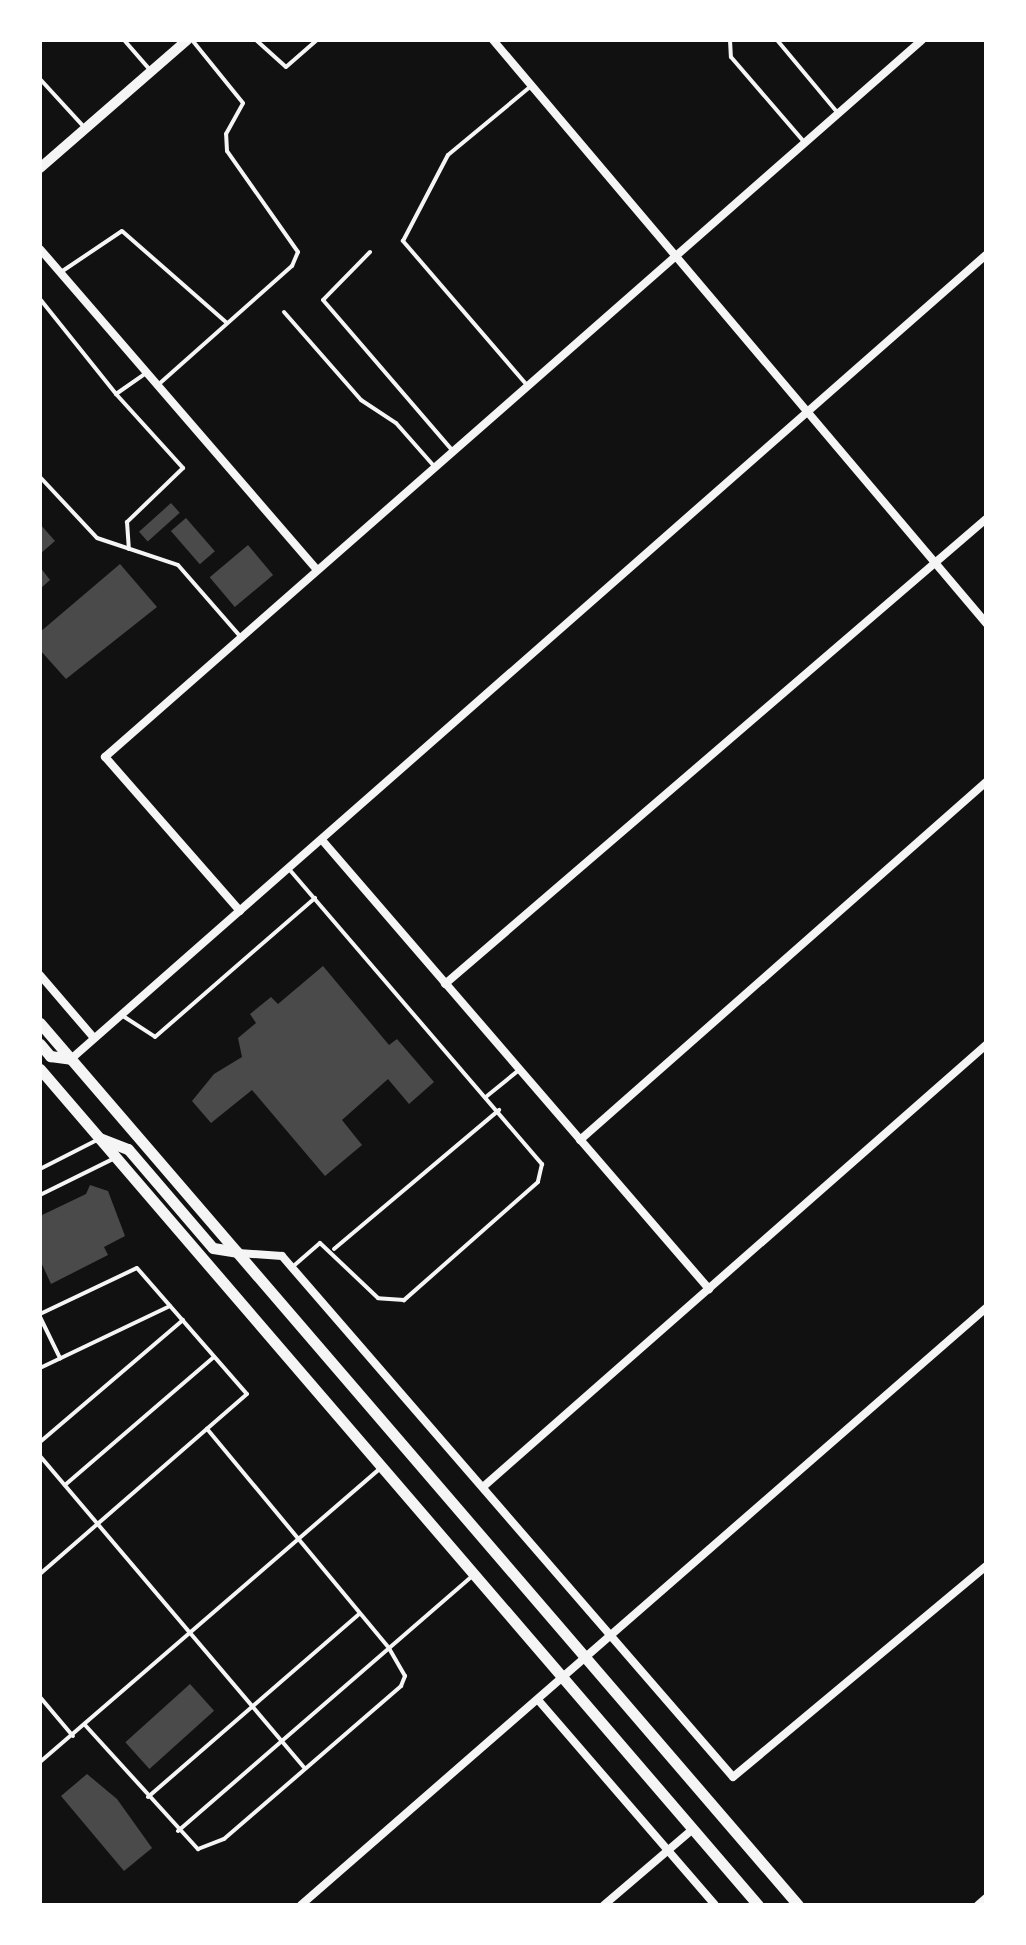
<!DOCTYPE html>
<style>
body{margin:0}
#map{position:relative;width:1026px;height:1945px;overflow:hidden;background:#111;font-family:"Fira Sans",sans-serif}
div>[style]{position:absolute}
.building>*{inset:0;background:#4a4a4a;transform-origin:0 0}
.service>*{height:4px;margin:-2px;padding:0 2px;transform-origin:2px;border-radius:2px;background:#f5f5f5}
.minor>*{height:8px;margin:-4px;padding:0 4px;transform-origin:4px;border-radius:4px;background:#f5f5f5}
.tertiary>*{height:10px;margin:-5px;padding:0 5px;transform-origin:5px;border-radius:5px;background:#f5f5f5}
.secondary>*{height:11px;margin:-5.5px;padding:0 5.5px;transform-origin:5.5px;border-radius:5.5px;background:#f5f5f5}
span{translate:-50% -50%;white-space:nowrap;text-align:center;line-height:1.15;-webkit-text-stroke:8px #fff;paint-order:stroke}
.frame{position:absolute;inset:0;border:42px solid #fff;pointer-events:none}
</style>
<div id="map">
<div class="building">
<div style="left:171px;top:503px;width:13px;height:43px;rotate:48deg"></div>
<div style="left:186px;top:518px;width:44px;height:20px;rotate:49deg"></div>
<div style="clip-path:polygon(40px 524px,55px 541px,40px 554px)"></div>
<div style="left:248px;top:545px;width:39px;height:50px;rotate:50deg"></div>
<div style="clip-path:polygon(120px 564px,157px 607px,66px 679px,40px 650px,40px 632px)"></div>
<div style="clip-path:polygon(40px 567px,50px 580px,40px 589px)"></div>
<div style="clip-path:polygon(323px 966px,389px 1045px,397px 1039px,434px 1082px,409px 1104px,388px 1079px,342px 1120px,362px 1145px,325px 1176px,252px 1090px,211px 1123px,192px 1101px,214px 1074px,242px 1057px,238px 1038px,256px 1023px,250px 1014px,271px 997px,278px 1004px)"></div>
<div style="clip-path:polygon(90px 1185px,108px 1191px,125px 1236px,104px 1247px,108px 1255px,51px 1284px,40px 1260px,40px 1216px,86px 1194px)"></div>
<div style="left:190px;top:1684px;width:36px;height:87px;rotate:48deg"></div>
<div style="clip-path:polygon(87px 1774px,117px 1799px,152px 1848px,124px 1871px,61px 1796px)"></div>
</div>
<div class="service">
<div style="left:124px;top:40px;width:38px;rotate:49deg"></div>
<div style="left:256px;top:40px;width:40px;rotate:42deg"></div>
<div style="left:286px;top:67px;width:41px;rotate:-41.1deg"></div>
<div style="left:730px;top:40px;width:17px;rotate:87deg"></div>
<div style="left:731px;top:57px;width:112px;rotate:49.3deg"></div>
<div style="left:777px;top:40px;width:94px;rotate:50.2deg"></div>
<div style="left:40px;top:79px;width:65px;rotate:47.5deg"></div>
<div style="left:370px;top:252px;width:67px;rotate:134.4deg"></div>
<div style="left:323px;top:300px;width:196px;rotate:49.3deg"></div>
<div style="left:61px;top:272px;width:73px;rotate:-33.9deg"></div>
<div style="left:122px;top:231px;width:138px;rotate:41.2deg"></div>
<div style="left:40px;top:299px;width:122px;rotate:51.3deg"></div>
<div style="left:116px;top:394px;width:37px;rotate:-35deg"></div>
<div style="left:284px;top:312px;width:117px;rotate:48.8deg"></div>
<div style="left:361px;top:400px;width:42px;rotate:33.3deg"></div>
<div style="left:396px;top:423px;width:56px;rotate:48.6deg"></div>
<div style="left:159px;top:384px;width:178px;rotate:-41.6deg"></div>
<div style="left:292px;top:266px;width:15px;rotate:-67deg"></div>
<div style="left:298px;top:252px;width:123px;rotate:-125.1deg"></div>
<div style="left:227px;top:151px;width:17px;rotate:-93deg"></div>
<div style="left:226px;top:134px;width:35px;rotate:-61deg"></div>
<div style="left:243px;top:103px;width:81px;rotate:-129deg"></div>
<div style="left:526px;top:384px;width:189px;rotate:-130.7deg"></div>
<div style="left:403px;top:241px;width:97px;rotate:-62.4deg"></div>
<div style="left:448px;top:155px;width:108px;rotate:-39.7deg"></div>
<div style="left:116px;top:394px;width:100px;rotate:47.8deg"></div>
<div style="left:183px;top:468px;width:78px;rotate:136deg"></div>
<div style="left:127px;top:522px;width:27px;rotate:86deg"></div>
<div style="left:40px;top:477px;width:83px;rotate:46.9deg"></div>
<div style="left:97px;top:538px;width:85px;rotate:18.4deg"></div>
<div style="left:178px;top:565px;width:94px;rotate:48.9deg"></div>
<div style="left:289px;top:869px;width:389px;rotate:49.4deg"></div>
<div style="left:542px;top:1164px;width:18px;rotate:103deg"></div>
<div style="left:538px;top:1182px;width:179px;rotate:138.6deg"></div>
<div style="left:404px;top:1300px;width:26px;rotate:-176deg"></div>
<div style="left:378px;top:1298px;width:80px;rotate:-136.5deg"></div>
<div style="left:320px;top:1243px;width:37px;rotate:139deg"></div>
<div style="left:123px;top:1016px;width:38px;rotate:33deg"></div>
<div style="left:155px;top:1037px;width:212px;rotate:-41deg"></div>
<div style="left:487px;top:1096px;width:41px;rotate:-39.1deg"></div>
<div style="left:40px;top:1169px;width:64px;rotate:-27deg"></div>
<div style="left:40px;top:1195px;width:81px;rotate:-26.3deg"></div>
<div style="left:334px;top:1249px;width:216px;rotate:-40.1deg"></div>
<div style="left:40px;top:1314px;width:107px;rotate:-25.4deg"></div>
<div style="left:137px;top:1268px;width:167px;rotate:48.9deg"></div>
<div style="left:247px;top:1394px;width:274px;rotate:139deg"></div>
<div style="left:40px;top:1317px;width:46px;rotate:64deg"></div>
<div style="left:40px;top:1368px;width:144px;rotate:-25.5deg"></div>
<div style="left:40px;top:1442px;width:188px;rotate:-40.5deg"></div>
<div style="left:40px;top:1456px;width:409px;rotate:49.7deg"></div>
<div style="left:65px;top:1485px;width:196px;rotate:-40.7deg"></div>
<div style="left:40px;top:1697px;width:51px;rotate:49.8deg"></div>
<div style="left:85px;top:1725px;width:168px;rotate:47.7deg"></div>
<div style="left:198px;top:1849px;width:28px;rotate:-21deg"></div>
<div style="left:224px;top:1839px;width:234px;rotate:-40.8deg"></div>
<div style="left:401px;top:1686px;width:11px;rotate:-68deg"></div>
<div style="left:405px;top:1676px;width:32px;rotate:-120deg"></div>
<div style="left:389px;top:1648px;width:285px;rotate:-129.7deg"></div>
<div style="left:40px;top:1762px;width:449px;rotate:-40.8deg"></div>
<div style="left:148px;top:1797px;width:279px;rotate:-40.9deg"></div>
<div style="left:178px;top:1831px;width:389px;rotate:-40.9deg"></div>
</div>
<div class="minor">
<div style="left:493px;top:40px;width:764px;rotate:49.78deg"></div>
<div style="left:40px;top:249px;width:421px;rotate:49.2deg"></div>
<div style="left:322px;top:840px;width:593px;rotate:49.24deg"></div>
<div style="left:240px;top:911px;width:205px;rotate:-131.2deg"></div>
<div style="left:105px;top:757px;width:1087px;rotate:-41.27deg"></div>
<div style="left:40px;top:975px;width:83px;rotate:49.4deg"></div>
<div style="left:445px;top:984px;width:713px;rotate:-40.68deg"></div>
<div style="left:71px;top:1059px;width:1218px;rotate:-41.31deg"></div>
<div style="left:580px;top:1140px;width:541px;rotate:-41.4deg"></div>
<div style="left:238px;top:1253px;width:44px;rotate:3.9deg"></div>
<div style="left:282px;top:1256px;width:689px;rotate:49.12deg"></div>
<div style="left:733px;top:1777px;width:329px;rotate:-39.8deg"></div>
<div style="left:483px;top:1487px;width:670px;rotate:-41.31deg"></div>
<div style="left:539px;top:1701px;width:269px;rotate:49.2deg"></div>
<div style="left:301px;top:1905px;width:909px;rotate:-41.07deg"></div>
<div style="left:604px;top:1905px;width:117px;rotate:-40.5deg"></div>
<div style="left:978px;top:1905px;width:11px;rotate:-41deg"></div>
</div>
<div class="tertiary">
<div style="left:40px;top:168px;width:195px;rotate:-41deg"></div>
</div>
<div class="secondary">
<div style="left:40px;top:1023px;width:1163px;rotate:49.32deg"></div>
<div style="left:40px;top:1044px;width:16px;rotate:50deg"></div>
<div style="left:50px;top:1056px;width:21px;rotate:8deg"></div>
<div style="left:40px;top:1069px;width:1102px;rotate:49.34deg"></div>
<div style="left:99px;top:1138px;width:31px;rotate:21deg"></div>
<div style="left:128px;top:1149px;width:130px;rotate:49.4deg"></div>
<div style="left:213px;top:1248px;width:24px;rotate:9deg"></div>
</div>
<div class="frame"></div>
</div>
